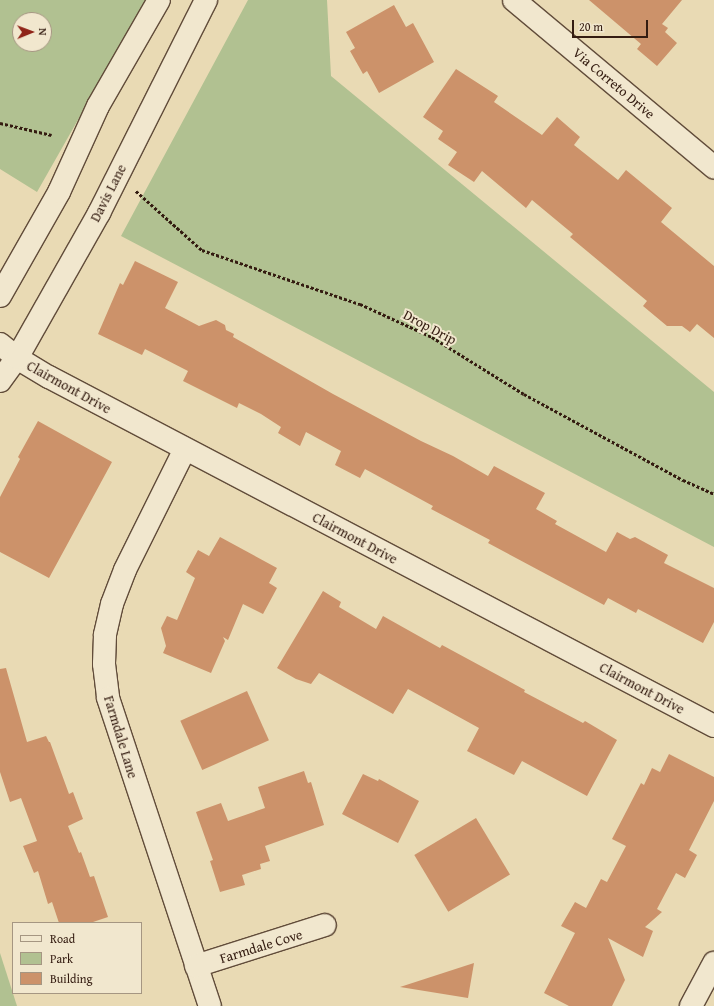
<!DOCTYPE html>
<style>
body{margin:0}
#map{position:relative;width:714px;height:1006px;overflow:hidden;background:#e9dab4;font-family:"Gentium Book Plus",serif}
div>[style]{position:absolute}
.green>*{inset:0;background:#b1c191}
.building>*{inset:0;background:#cc926a;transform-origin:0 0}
.path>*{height:2.5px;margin-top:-1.25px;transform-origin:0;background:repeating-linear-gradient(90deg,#341c11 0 3px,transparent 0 5px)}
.roads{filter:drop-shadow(1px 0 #614c3a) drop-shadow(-1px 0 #614c3a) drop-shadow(0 1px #614c3a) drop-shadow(0 -1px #614c3a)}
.street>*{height:22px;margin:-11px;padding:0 11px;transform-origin:11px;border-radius:11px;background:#f1e7ce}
.secondary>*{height:22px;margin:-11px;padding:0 11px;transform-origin:11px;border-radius:11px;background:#f1e7ce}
span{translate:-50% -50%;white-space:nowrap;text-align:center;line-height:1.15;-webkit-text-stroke:4px #f1e7ce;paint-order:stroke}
.street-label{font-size:14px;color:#341c11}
.legend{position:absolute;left:12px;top:922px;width:130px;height:72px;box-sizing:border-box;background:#f1e7ce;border:1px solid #a59682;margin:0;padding:5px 7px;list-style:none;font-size:12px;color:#341c11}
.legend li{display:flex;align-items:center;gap:8px;height:20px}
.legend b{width:20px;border:1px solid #a59682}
.north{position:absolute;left:12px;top:12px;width:40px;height:40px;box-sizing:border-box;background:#f1e7ce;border:1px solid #a59682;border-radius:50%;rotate:89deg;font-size:11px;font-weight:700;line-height:16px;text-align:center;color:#341c11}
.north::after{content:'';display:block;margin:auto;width:14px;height:18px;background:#8f2418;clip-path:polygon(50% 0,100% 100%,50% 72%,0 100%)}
.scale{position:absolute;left:572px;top:20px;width:76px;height:18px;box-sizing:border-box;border:2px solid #341c11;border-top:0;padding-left:5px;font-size:12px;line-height:14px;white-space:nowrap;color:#341c11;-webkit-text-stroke:3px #f1e7ce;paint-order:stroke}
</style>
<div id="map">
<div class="green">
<div style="clip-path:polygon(evenodd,0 0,146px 0,37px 192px,0 169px,0 0,20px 20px,44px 20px,44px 44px,20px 44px,20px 20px)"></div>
<div style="clip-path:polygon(248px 0,327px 0,331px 76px,714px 392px,714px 547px,121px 236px)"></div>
<div style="clip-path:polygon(0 953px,17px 1006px,0 1006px)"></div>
</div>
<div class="building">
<div style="clip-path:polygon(589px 0,682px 0,662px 24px,668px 28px,665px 32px,677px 43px,657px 66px,637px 49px,641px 44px)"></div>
<div style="clip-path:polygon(394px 5px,406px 27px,413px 23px,434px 62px,379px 93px,367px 71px,363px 74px,350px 51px,355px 48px,346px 32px)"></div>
<div style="clip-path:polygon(456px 69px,498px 96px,494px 102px,542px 135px,557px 117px,580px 137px,574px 145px,618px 180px,626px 170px,672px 208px,661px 222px,714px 266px,714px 338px,697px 324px,690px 332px,682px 326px,667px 326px,643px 306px,647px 301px,570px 237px,573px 234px,532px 200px,526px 208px,482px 171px,474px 182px,448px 165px,457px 152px,438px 139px,443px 131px,423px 117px)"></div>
<div style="clip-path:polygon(135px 261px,178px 282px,165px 308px,199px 326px,216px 320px,225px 325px,226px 330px,234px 334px,233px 337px,333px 394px,421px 441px,453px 456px,488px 476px,494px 466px,545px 493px,536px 509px,557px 521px,555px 524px,606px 552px,617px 532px,630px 539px,635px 537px,668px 555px,664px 563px,714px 588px,714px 622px,703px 643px,638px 609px,636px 613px,608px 598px,604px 605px,488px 543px,490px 540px,431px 509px,433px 506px,365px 469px,360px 478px,335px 465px,341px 451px,306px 432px,300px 446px,278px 433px,281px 427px,261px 414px,239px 403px,237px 408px,183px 381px,188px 371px,145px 349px,142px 355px,98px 334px,120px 283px,123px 285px)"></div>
<div style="clip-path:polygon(38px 421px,112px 462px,49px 578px,0 552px,0 497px,20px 459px,18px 457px)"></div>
<div style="clip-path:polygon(220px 537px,277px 568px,269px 583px,277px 588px,263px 614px,243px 604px,228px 640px,223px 637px,225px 641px,211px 673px,163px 653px,166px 646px,161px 628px,167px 616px,177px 620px,195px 578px,186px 572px,198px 550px,209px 556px)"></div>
<div style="clip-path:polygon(323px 591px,341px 602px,339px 607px,376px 629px,383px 616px,440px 648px,442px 645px,525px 690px,524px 692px,583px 723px,585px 721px,617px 740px,587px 796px,522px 761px,514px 775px,467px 751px,479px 728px,408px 689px,393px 714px,319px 673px,311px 684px,296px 679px,277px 668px)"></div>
<div style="clip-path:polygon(6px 668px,27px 742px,46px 736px,49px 742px,50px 742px,69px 794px,73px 792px,83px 819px,68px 826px,79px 853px,81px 852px,90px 877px,94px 876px,108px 917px,90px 923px,59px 923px,52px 902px,48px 904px,38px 871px,34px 873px,23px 846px,37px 841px,21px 798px,10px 802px,0 772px,0 669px)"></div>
<div style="left:247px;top:691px;width:54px;height:73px;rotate:66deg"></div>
<div style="clip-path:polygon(669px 754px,714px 777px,714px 801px,689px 850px,697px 855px,685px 878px,676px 873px,657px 909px,662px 912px,645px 927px,653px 931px,643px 957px,608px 938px,625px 980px,612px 1006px,569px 1006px,544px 993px,575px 933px,561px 926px,575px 902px,586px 908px,601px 879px,607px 882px,626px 846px,612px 839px,641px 783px,644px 785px,652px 768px,660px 772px)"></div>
<div style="clip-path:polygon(304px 771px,308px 783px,311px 782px,324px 825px,265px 846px,270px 861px,260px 864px,261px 869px,242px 875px,245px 885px,220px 892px,210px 861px,213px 860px,196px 812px,221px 803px,228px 821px,265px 808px,258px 787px)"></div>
<div style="clip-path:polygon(363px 774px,378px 781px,379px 779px,419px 801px,398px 843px,342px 814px)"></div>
<div style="left:476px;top:818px;width:66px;height:72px;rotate:59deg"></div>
<div style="clip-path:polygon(474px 963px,468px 998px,400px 987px)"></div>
</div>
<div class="path">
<div style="left:0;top:123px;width:53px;rotate:13deg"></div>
<div style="left:136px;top:191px;width:89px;rotate:41.8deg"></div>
<div style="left:202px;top:250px;width:167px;rotate:18.9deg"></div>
<div style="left:360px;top:304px;width:79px;rotate:24.6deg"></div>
<div style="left:432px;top:337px;width:108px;rotate:31.8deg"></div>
<div style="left:524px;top:394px;width:181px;rotate:28.4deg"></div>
<div style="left:683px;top:480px;width:34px;rotate:24deg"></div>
</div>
<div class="roads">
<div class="street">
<div style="left:514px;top:0;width:261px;rotate:39.9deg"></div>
<div style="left:0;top:344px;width:22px;rotate:39deg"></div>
<div style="left:17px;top:358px;width:37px;rotate:31deg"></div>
<div style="left:49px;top:377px;width:751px;rotate:27.69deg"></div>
<div style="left:185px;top:449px;width:135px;rotate:116.4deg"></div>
<div style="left:125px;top:570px;width:36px;rotate:111deg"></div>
<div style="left:112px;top:604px;width:32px;rotate:103deg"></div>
<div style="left:105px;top:635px;width:29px;rotate:92deg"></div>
<div style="left:104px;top:664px;width:34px;rotate:83deg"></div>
<div style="left:108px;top:698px;width:324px;rotate:71.7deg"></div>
<div style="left:196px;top:966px;width:135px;rotate:-17.6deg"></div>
<div style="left:691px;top:1006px;width:49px;rotate:-61.9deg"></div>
</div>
<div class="secondary">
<div style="left:0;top:296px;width:120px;rotate:-60.4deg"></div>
<div style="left:59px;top:192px;width:94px;rotate:-65.6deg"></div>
<div style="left:98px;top:106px;width:122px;rotate:-60.1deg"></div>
<div style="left:0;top:381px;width:29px;rotate:-54deg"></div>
<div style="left:17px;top:358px;width:167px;rotate:-60.5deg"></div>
<div style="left:99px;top:213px;width:238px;rotate:-63.3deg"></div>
</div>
</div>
<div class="street-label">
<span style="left:614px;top:83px;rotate:40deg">Via Correto Drive</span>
<span style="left:108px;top:193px;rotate:-63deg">Davis Lane</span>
<span style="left:430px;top:327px;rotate:28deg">Drop Drip</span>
<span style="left:69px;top:387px;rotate:29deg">Clairmont Drive</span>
<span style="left:355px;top:538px;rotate:28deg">Clairmont Drive</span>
<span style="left:642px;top:688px;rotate:28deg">Clairmont Drive</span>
<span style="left:121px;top:737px;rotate:73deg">Farmdale Lane</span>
<span style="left:261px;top:946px;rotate:-17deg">Farmdale Cove</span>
</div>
<ul class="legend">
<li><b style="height:5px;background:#f1e7ce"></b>Road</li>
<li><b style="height:11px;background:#b1c191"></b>Park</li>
<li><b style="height:11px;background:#cc926a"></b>Building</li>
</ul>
<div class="north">N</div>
<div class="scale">20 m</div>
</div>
